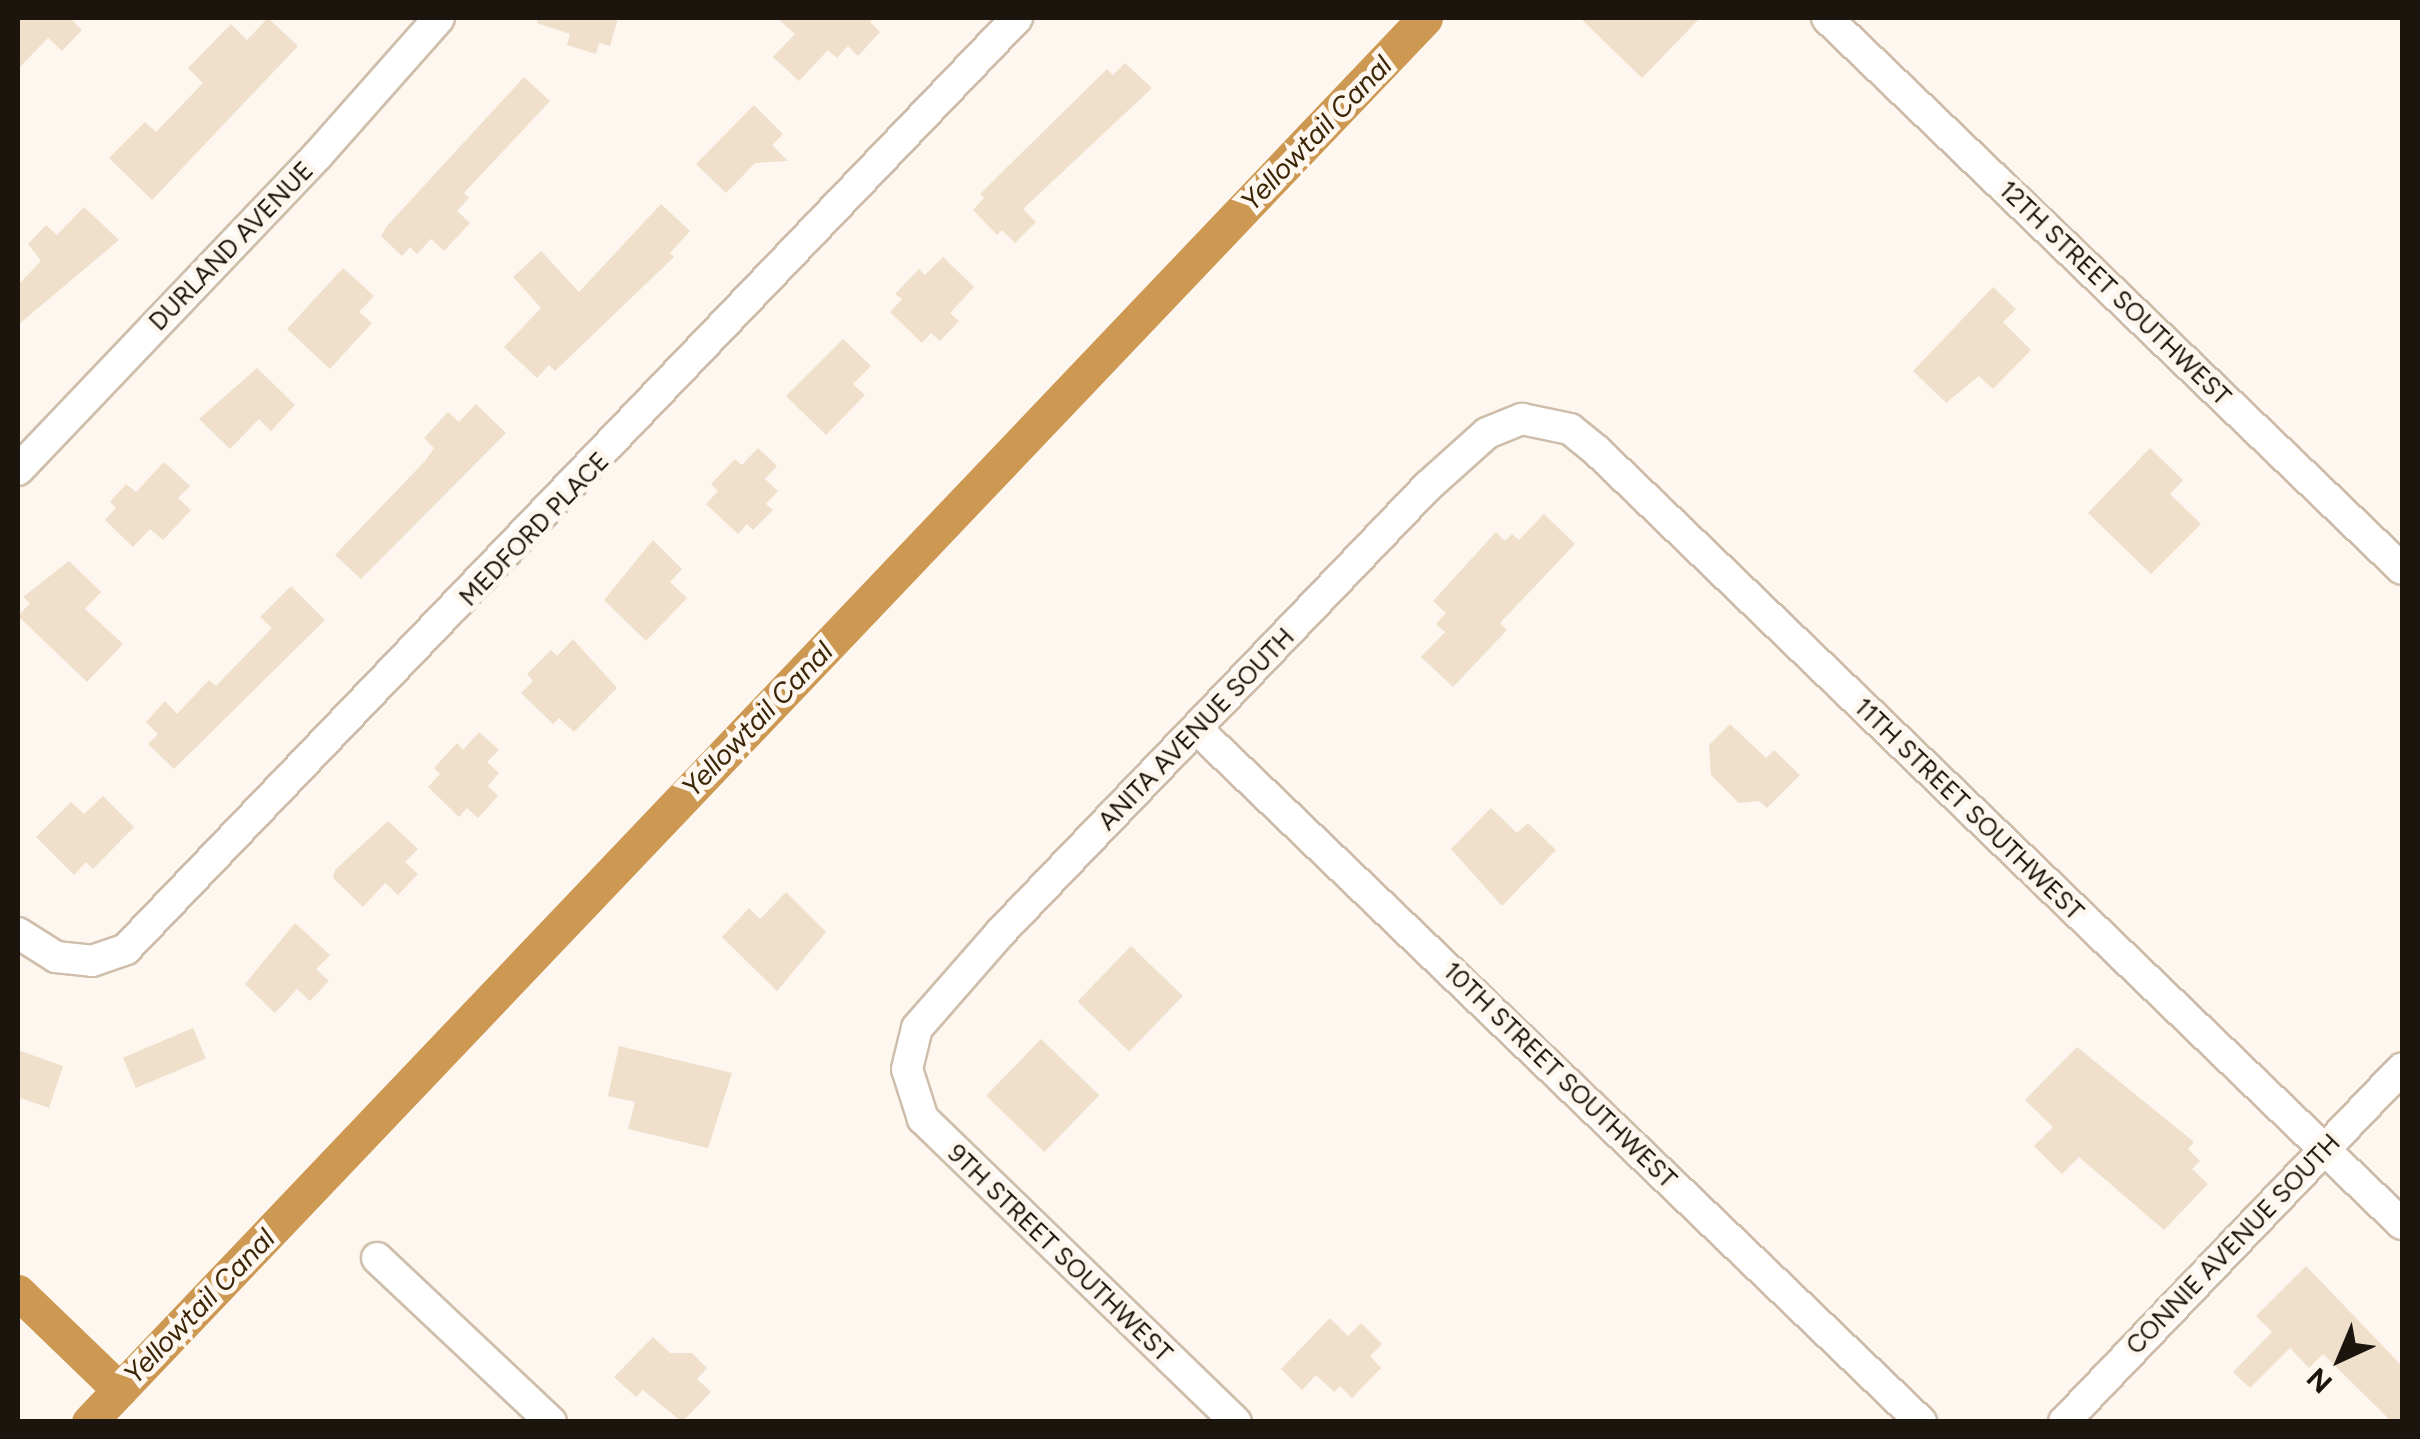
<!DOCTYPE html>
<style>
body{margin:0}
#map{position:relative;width:2420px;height:1439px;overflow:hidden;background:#fef7ef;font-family:Figtree,sans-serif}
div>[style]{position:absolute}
.canal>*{height:35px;margin:-17.5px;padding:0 17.5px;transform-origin:17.5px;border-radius:17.5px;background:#cd9852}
.building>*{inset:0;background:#efdfcb;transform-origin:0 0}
.roads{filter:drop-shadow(2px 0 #cebeab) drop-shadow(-2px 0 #cebeab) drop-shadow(0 2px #cebeab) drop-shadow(0 -2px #cebeab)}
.street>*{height:30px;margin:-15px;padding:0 15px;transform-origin:15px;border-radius:15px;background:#fff}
span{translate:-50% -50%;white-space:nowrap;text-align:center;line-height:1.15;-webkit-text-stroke:10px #fef7ef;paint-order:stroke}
.street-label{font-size:25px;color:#1b150e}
.water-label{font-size:28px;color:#3b2506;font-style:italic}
.frame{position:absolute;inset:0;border:20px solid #1b150e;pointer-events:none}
.north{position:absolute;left:2290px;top:1309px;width:100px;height:100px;-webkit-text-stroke:8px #fef7ef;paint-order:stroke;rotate:224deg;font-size:28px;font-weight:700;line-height:40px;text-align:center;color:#1b150e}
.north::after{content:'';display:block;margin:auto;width:35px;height:45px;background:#1b150e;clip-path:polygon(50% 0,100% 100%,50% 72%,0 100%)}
</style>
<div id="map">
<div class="canal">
<div style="left:18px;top:1292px;width:141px;rotate:43.9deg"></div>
<div style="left:89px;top:1422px;width:1938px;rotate:-46.42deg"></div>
</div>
<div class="building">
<div style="clip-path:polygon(18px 18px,70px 18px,82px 30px,62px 51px,48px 38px,18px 69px)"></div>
<div style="clip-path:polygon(268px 18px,298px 46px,152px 200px,109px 158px,145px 122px,156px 132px,203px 83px,188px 68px,231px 24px,247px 40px)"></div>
<div style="clip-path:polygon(538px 18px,618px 18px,610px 46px,599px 43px,596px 54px,567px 45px,570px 34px,537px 23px)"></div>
<div style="clip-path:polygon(777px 18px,874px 18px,870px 22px,880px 32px,858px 56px,848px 46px,837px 58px,828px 50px,799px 81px,773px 57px,795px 34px)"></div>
<div style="clip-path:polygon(1580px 18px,1700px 18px,1642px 78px)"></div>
<div style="clip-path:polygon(1125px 63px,1152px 88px,1023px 209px,1036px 222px,1015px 243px,1002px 230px,997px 235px,973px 210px,984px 198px,980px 194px,1107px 69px,1113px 75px)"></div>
<div style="clip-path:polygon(524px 77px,550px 101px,464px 193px,469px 198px,457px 211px,470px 223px,444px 251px,431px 239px,417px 254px,410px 247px,402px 256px,381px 236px,387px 226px)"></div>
<div style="clip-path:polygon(754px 105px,783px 134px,772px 145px,788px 161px,755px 163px,726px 193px,696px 164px)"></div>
<div style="clip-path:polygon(661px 204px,690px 231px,670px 253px,674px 257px,555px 371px,549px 365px,537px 378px,504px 347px,541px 308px,513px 277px,541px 251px,579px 292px)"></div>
<div style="clip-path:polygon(84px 207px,119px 240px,18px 325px,18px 285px,41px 261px,28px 244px,46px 225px,57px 235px)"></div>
<div style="clip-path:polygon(943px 257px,974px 287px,950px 313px,959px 321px,940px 341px,931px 333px,922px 343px,890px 312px,902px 299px,895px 294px,919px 269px,925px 275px)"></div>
<div style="clip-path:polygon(343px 268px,374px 296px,359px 312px,372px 323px,330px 369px,287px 329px)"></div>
<div style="clip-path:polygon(1993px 287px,2016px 309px,2003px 322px,2031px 350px,1993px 389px,1979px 376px,1946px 403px,1913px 371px)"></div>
<div style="clip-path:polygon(843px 339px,871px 366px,853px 384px,865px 395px,826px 435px,786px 396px)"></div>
<div style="clip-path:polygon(257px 368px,295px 405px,271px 431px,259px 419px,230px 449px,199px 419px)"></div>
<div style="clip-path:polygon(476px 404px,506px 433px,361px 579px,335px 555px,425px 461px,434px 448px,424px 438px,448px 412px,459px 422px)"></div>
<div style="clip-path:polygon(758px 448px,777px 466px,765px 479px,778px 491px,766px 504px,773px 510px,753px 530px,747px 524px,738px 534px,706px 504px,718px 491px,711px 484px,735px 459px,742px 465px)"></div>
<div style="clip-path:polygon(2150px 448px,2183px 480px,2170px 494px,2201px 524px,2151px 574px,2088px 513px)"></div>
<div style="clip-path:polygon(164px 462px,190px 486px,178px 498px,191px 510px,163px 540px,150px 529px,133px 547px,105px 520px,116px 508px,110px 502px,126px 484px,136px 492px)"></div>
<div style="clip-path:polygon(1544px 514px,1575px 544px,1500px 623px,1507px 630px,1453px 687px,1421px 657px,1445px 632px,1436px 624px,1446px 613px,1433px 601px,1496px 532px,1505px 541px,1512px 534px,1519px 540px)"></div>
<div style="clip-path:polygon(653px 540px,682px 569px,670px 582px,687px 598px,646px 641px,604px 600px)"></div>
<div style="clip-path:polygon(69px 561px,101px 592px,85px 609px,123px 644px,87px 682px,18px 616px,30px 603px,23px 597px)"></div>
<div style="clip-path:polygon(291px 586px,325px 620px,174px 769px,148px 744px,158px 734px,146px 722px,165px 701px,177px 714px,209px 680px,216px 686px,272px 628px,260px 617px)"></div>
<div style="clip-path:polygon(573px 639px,617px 688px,574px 732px,559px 718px,553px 724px,521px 693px,533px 681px,527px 674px,551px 650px,557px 656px)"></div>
<div style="clip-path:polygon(1730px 724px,1766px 758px,1774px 750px,1800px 775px,1767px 808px,1759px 801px,1739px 803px,1711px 775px,1709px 745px)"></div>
<div style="clip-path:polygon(479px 732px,499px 750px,487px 762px,499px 773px,488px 786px,498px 796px,478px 818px,467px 808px,459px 817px,428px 787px,440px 774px,434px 768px,457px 743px,463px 750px)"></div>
<div style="clip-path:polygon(103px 796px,134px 827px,93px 869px,86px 862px,74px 875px,36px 837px,71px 802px,84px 814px)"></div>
<div style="clip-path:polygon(1491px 808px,1517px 833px,1528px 823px,1556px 850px,1502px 906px,1451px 849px)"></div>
<div style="clip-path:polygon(388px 821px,418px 849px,405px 862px,418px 874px,398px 895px,385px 883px,363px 907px,333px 878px,335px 870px)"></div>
<div style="clip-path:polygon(786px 892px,826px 932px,777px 991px,722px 937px,749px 908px,760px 919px)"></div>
<div style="clip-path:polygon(295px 923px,330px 955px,316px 969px,329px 981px,310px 1001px,297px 989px,275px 1013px,245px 984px)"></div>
<div style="left:1131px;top:946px;width:72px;height:77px;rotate:44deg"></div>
<div style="left:193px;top:1028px;width:33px;height:76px;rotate:67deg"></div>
<div style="left:1041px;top:1039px;width:81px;height:79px;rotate:44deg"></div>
<div style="clip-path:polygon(619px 1046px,732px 1073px,708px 1148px,628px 1129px,635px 1102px,608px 1096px)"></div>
<div style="clip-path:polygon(2077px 1047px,2194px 1142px,2188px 1149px,2200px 1161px,2192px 1169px,2208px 1184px,2164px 1230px,2079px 1157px,2062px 1174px,2034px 1146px,2053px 1127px,2025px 1100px)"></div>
<div style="clip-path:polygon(18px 1050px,63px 1066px,49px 1108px,18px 1097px)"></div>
<div style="clip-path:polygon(2306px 1266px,2402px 1366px,2402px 1422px,2392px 1422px,2323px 1354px,2309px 1368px,2290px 1348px,2250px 1388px,2233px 1372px,2272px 1332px,2256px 1316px)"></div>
<div style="clip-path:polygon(1330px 1318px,1348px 1336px,1361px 1323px,1382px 1344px,1370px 1356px,1381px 1368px,1352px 1398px,1340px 1386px,1334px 1392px,1316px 1375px,1302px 1390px,1281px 1369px)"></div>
<div style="clip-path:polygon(653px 1337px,670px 1353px,692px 1353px,707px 1368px,697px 1379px,711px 1392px,682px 1422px,643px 1390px,636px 1397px,614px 1377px)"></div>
</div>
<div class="roads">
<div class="street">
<div style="left:1827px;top:18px;width:796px;rotate:43.78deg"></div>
<div style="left:18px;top:470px;width:434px;rotate:-46.4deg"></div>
<div style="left:317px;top:156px;width:184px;rotate:-48.5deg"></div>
<div style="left:1198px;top:730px;width:1001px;rotate:43.74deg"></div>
<div style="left:18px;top:933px;width:45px;rotate:32.3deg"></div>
<div style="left:56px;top:957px;width:36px;rotate:6deg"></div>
<div style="left:92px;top:961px;width:36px;rotate:-19deg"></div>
<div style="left:126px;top:949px;width:1289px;rotate:-46.26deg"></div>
<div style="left:377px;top:1258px;width:239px;rotate:43.3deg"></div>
<div style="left:1236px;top:1422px;width:436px;rotate:-135.9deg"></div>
<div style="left:923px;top:1119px;width:52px;rotate:-107.7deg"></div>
<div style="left:907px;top:1069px;width:42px;rotate:-76.3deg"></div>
<div style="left:917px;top:1028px;width:128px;rotate:-48.8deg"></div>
<div style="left:1001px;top:932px;width:617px;rotate:-46.25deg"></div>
<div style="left:1428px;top:486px;width:79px;rotate:-41.9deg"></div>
<div style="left:1487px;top:433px;width:38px;rotate:-22deg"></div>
<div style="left:1522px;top:419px;width:49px;rotate:11.8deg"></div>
<div style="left:1570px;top:429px;width:35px;rotate:39deg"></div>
<div style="left:1597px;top:451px;width:1116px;rotate:43.84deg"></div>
<div style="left:2064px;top:1422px;width:489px;rotate:-46.3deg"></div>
</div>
</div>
<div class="street-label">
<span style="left:231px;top:246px;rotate:-46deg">DURLAND AVENUE</span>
<span style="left:2115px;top:293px;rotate:44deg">12TH STREET SOUTHWEST</span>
<span style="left:534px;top:529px;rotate:-46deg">MEDFORD PLACE</span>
<span style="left:1196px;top:729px;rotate:-46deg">ANITA AVENUE SOUTH</span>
<span style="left:1969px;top:809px;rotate:44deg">11TH STREET SOUTHWEST</span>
<span style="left:1560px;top:1075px;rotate:44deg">10TH STREET SOUTHWEST</span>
<span style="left:2233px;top:1244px;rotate:-46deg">CONNIE AVENUE SOUTH</span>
<span style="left:1060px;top:1253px;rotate:44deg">9TH STREET SOUTHWEST</span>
</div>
<div class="water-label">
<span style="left:1316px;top:133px;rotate:-46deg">Yellowtail Canal</span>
<span style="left:757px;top:719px;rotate:-46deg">Yellowtail Canal</span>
<span style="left:199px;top:1306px;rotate:-46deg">Yellowtail Canal</span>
</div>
<div class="frame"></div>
<div class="north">N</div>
</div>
